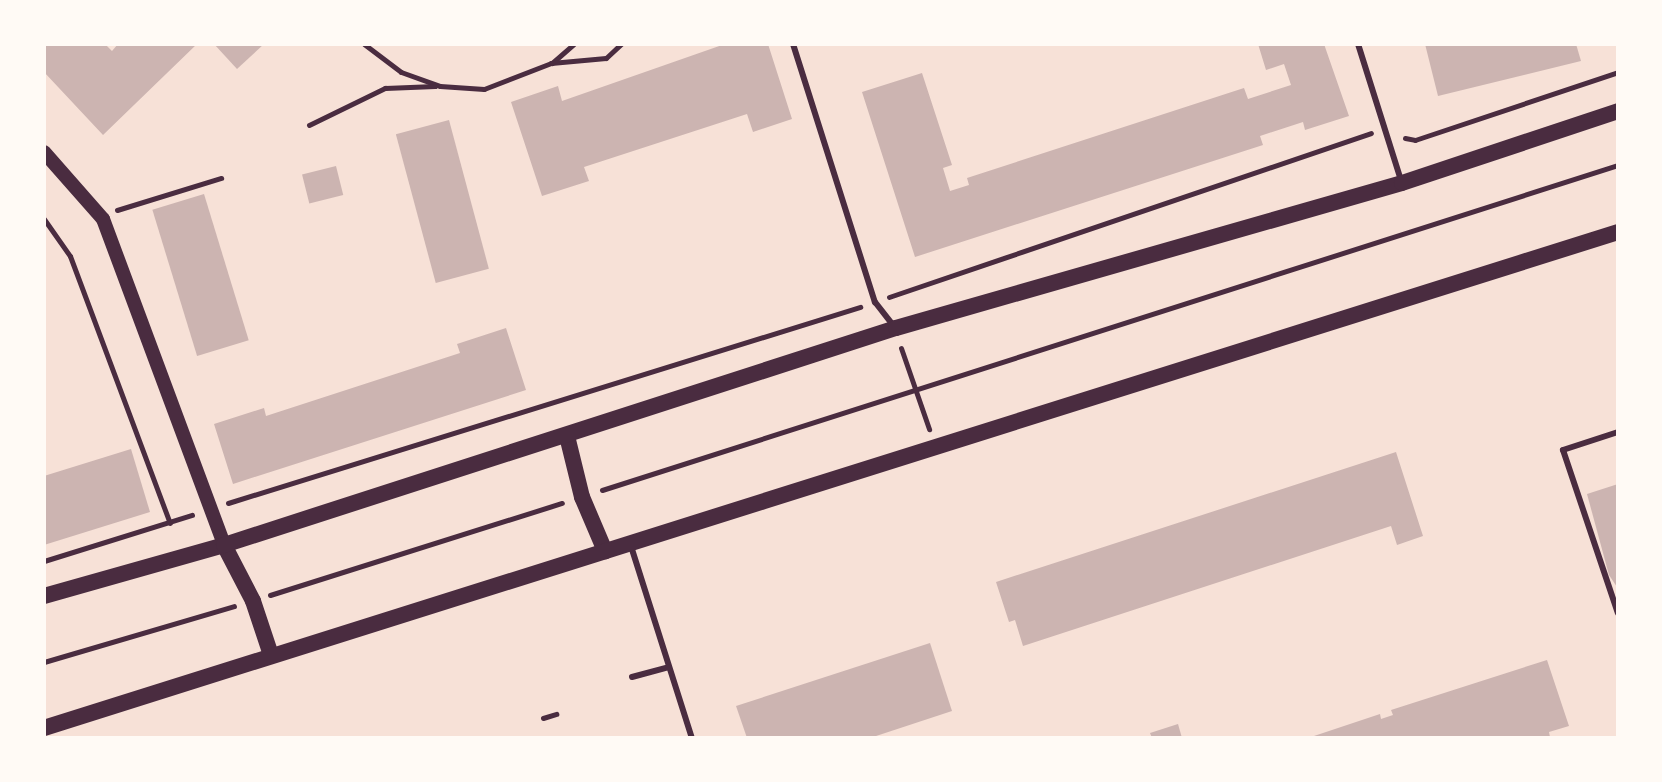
<!DOCTYPE html>
<style>
body{margin:0}
#map{position:relative;width:1662px;height:782px;overflow:hidden;background:#f7e1d7;font-family:"Alegreya Sans",sans-serif}
div>[style]{position:absolute}
.building>*{inset:0;background:#ccb4b1;transform-origin:0 0}
.path>*{height:5px;margin:-2.5px;padding:0 2.5px;transform-origin:2.5px;border-radius:2.5px;background:#4a2c40}
.service>*{height:6px;margin:-3px;padding:0 3px;transform-origin:3px;border-radius:3px;background:#4a2c40}
.tertiary>*{height:14px;margin:-7px;padding:0 7px;transform-origin:7px;border-radius:7px;background:#4a2c40}
.secondary>*{height:16px;margin:-8px;padding:0 8px;transform-origin:8px;border-radius:8px;background:#4a2c40}
span{translate:-50% -50%;white-space:nowrap;text-align:center;line-height:1.15;-webkit-text-stroke:6px #fffaf5;paint-order:stroke}
.frame{position:absolute;inset:0;border:46px solid #fffaf5;pointer-events:none}
</style>
<div id="map">
<div class="building">
<div style="clip-path:polygon(44px 44px,105px 44px,112px 51px,118px 44px,197px 44px,103px 135px,44px 72px)"></div>
<div style="clip-path:polygon(214px 44px,264px 44px,237px 69px)"></div>
<div style="clip-path:polygon(725px 44px,768px 44px,792px 119px,753px 132px,747px 114px,584px 167px,589px 181px,542px 196px,511px 102px,558px 86px,562px 101px)"></div>
<div style="clip-path:polygon(1258px 44px,1324px 44px,1349px 116px,1305px 130px,1303px 122px,1260px 136px,1263px 145px,915px 257px,862px 92px,922px 73px,952px 165px,943px 168px,950px 191px,969px 185px,967px 178px,1244px 88px,1248px 99px,1291px 85px,1284px 64px,1266px 70px)"></div>
<div style="clip-path:polygon(1425px 44px,1576px 44px,1581px 61px,1438px 96px)"></div>
<div style="left:449px;top:120px;width:154px;height:55px;rotate:75deg"></div>
<div style="left:336px;top:166px;width:30px;height:35px;rotate:76deg"></div>
<div style="left:204px;top:194px;width:153px;height:54px;rotate:73deg"></div>
<div style="clip-path:polygon(506px 328px,526px 390px,233px 484px,214px 424px,264px 408px,266px 416px,460px 353px,457px 344px)"></div>
<div style="clip-path:polygon(131px 449px,150px 512px,44px 545px,44px 476px)"></div>
<div style="clip-path:polygon(1396px 452px,1423px 536px,1397px 545px,1391px 526px,1023px 646px,1015px 620px,1009px 622px,996px 582px)"></div>
<div style="clip-path:polygon(1618px 484px,1618px 587px,1617px 587px,1609px 575px,1587px 494px)"></div>
<div style="clip-path:polygon(930px 643px,952px 711px,870px 738px,747px 738px,736px 706px)"></div>
<div style="clip-path:polygon(1547px 660px,1569px 726px,1549px 732px,1550px 737px,1308px 738px,1380px 714px,1381px 719px,1393px 715px,1391px 710px)"></div>
<div style="clip-path:polygon(1178px 724px,1182px 738px,1152px 738px,1150px 733px)"></div>
</div>
<div class="path">
<div style="left:364px;top:44px;width:46px;rotate:37.1deg"></div>
<div style="left:401px;top:72px;width:41px;rotate:19.7deg"></div>
<div style="left:440px;top:86px;width:44px;rotate:3.9deg"></div>
<div style="left:484px;top:89px;width:72px;rotate:-21.2deg"></div>
<div style="left:551px;top:63px;width:55px;rotate:-5.2deg"></div>
<div style="left:606px;top:58px;width:21px;rotate:-43deg"></div>
<div style="left:552px;top:63px;width:29px;rotate:-41deg"></div>
<div style="left:309px;top:125px;width:85px;rotate:-26deg"></div>
<div style="left:385px;top:88px;width:50px;rotate:-2.3deg"></div>
<div style="left:1405px;top:138px;width:10px;rotate:11deg"></div>
<div style="left:1415px;top:140px;width:214px;rotate:-18.5deg"></div>
<div style="left:117px;top:210px;width:109px;rotate:-17.1deg"></div>
<div style="left:44px;top:219px;width:45px;rotate:54.9deg"></div>
<div style="left:70px;top:256px;width:285px;rotate:69.5deg"></div>
<div style="left:889px;top:297px;width:509px;rotate:-18.79deg"></div>
<div style="left:901px;top:348px;width:86px;rotate:70.9deg"></div>
<div style="left:602px;top:490px;width:1067px;rotate:-17.74deg"></div>
<div style="left:228px;top:503px;width:662px;rotate:-17.23deg"></div>
<div style="left:44px;top:561px;width:155px;rotate:-17.3deg"></div>
<div style="left:270px;top:595px;width:306px;rotate:-17.5deg"></div>
<div style="left:44px;top:662px;width:198px;rotate:-16.4deg"></div>
<div style="left:543px;top:718px;width:14px;rotate:-17deg"></div>
</div>
<div class="service">
<div style="left:793px;top:44px;width:271px;rotate:72.4deg"></div>
<div style="left:875px;top:302px;width:29px;rotate:52deg"></div>
<div style="left:1358px;top:44px;width:143px;rotate:72.5deg"></div>
<div style="left:1618px;top:432px;width:58px;rotate:161.9deg"></div>
<div style="left:1563px;top:450px;width:172px;rotate:71.4deg"></div>
<div style="left:630px;top:543px;width:205px;rotate:72.4deg"></div>
<div style="left:632px;top:677px;width:38px;rotate:-15deg"></div>
</div>
<div class="tertiary">
<div style="left:44px;top:152px;width:89px;rotate:48.6deg"></div>
<div style="left:103px;top:219px;width:348px;rotate:69.6deg"></div>
</div>
<div class="secondary">
<div style="left:567px;top:436px;width:63px;rotate:76.2deg"></div>
<div style="left:582px;top:497px;width:59px;rotate:66.9deg"></div>
<div style="left:224px;top:545px;width:63px;rotate:62.6deg"></div>
<div style="left:253px;top:601px;width:57px;rotate:71.6deg"></div>
<div style="left:44px;top:596px;width:187px;rotate:-15.8deg"></div>
<div style="left:224px;top:545px;width:706px;rotate:-17.9deg"></div>
<div style="left:896px;top:328px;width:526px;rotate:-15.99deg"></div>
<div style="left:1402px;top:183px;width:228px;rotate:-18.4deg"></div>
<div style="left:44px;top:728px;width:1650px;rotate:-17.49deg"></div>
</div>
<div class="frame"></div>
</div>
